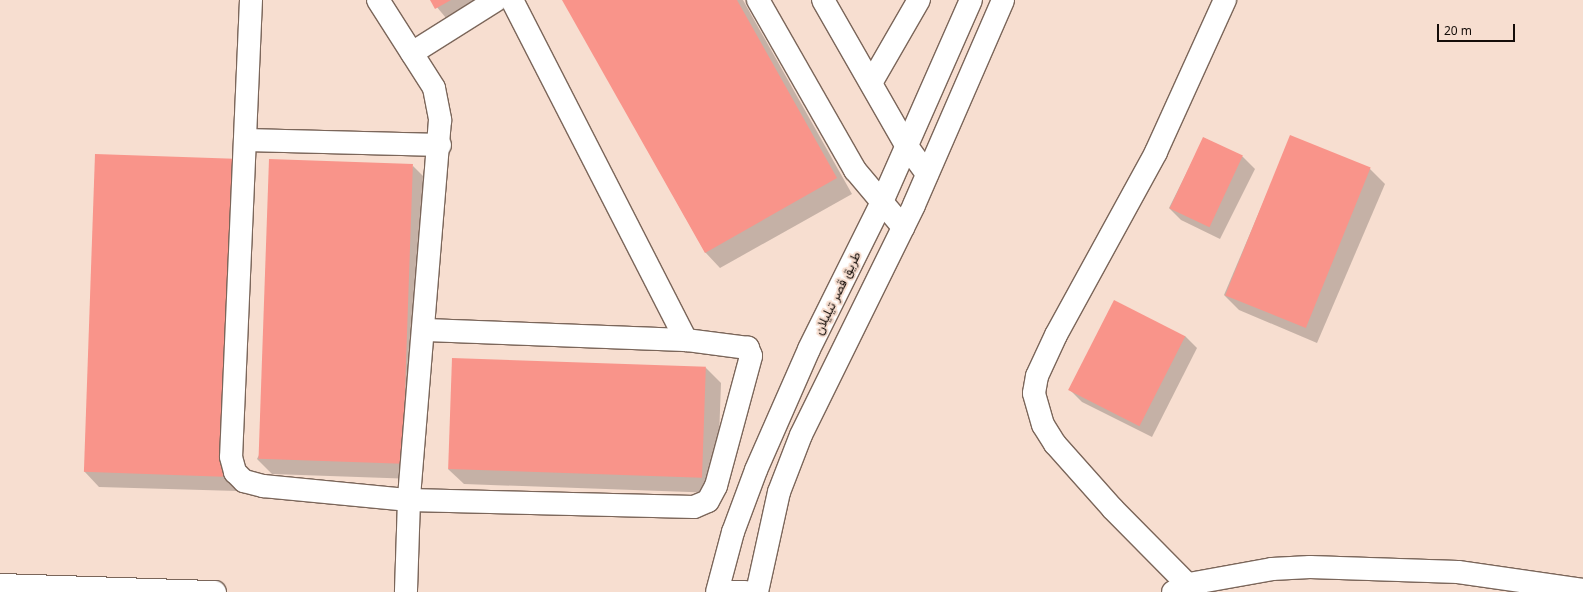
<!DOCTYPE html>
<meta charset="utf-8">
<style>
body{margin:0}
#map{position:relative;width:1583px;height:592px;overflow:hidden;background:#f7ded0;font-family:"Noto Sans",Vazirmatn,sans-serif}
div>[style]{position:absolute}
.shadow>*{inset:0;background:#0003}
.building>*{inset:0;background:#f9948a;transform-origin:0 0}
.roads{filter:drop-shadow(1px 0 #7b665a) drop-shadow(-1px 0 #7b665a) drop-shadow(0 1px #7b665a) drop-shadow(0 -1px #7b665a)}
.minor>*{height:22px;margin:-11px;padding:0 11px;transform-origin:11px;border-radius:11px;background:#fff}
.major>*{height:22px;margin:-11px;padding:0 11px;transform-origin:11px;border-radius:11px;background:#fff}
span{translate:-50% -50%;white-space:nowrap;text-align:center;line-height:1.15;-webkit-text-stroke:4px #f7ded0;paint-order:stroke}
.street-label{font-size:13px;color:#150d09}
.scale{position:absolute;left:1437px;top:24px;width:78px;height:18px;box-sizing:border-box;border:2px solid #150d09;border-top:0;padding-left:5px;font-size:12px;line-height:14px;white-space:nowrap;color:#150d09;-webkit-text-stroke:3px #f7ded0;paint-order:stroke}
</style>
<div id="map">
<div class="shadow">
<div style="clip-path:polygon(431px 0,490px 0,451px 24px)"></div>
<div style="clip-path:polygon(563px 0,743px 0,852px 194px,720px 268px,705px 252px)"></div>
<div style="clip-path:polygon(1291px 137px,1370px 169px,1385px 184px,1317px 343px,1239px 310px,1224px 295px)"></div>
<div style="clip-path:polygon(1204px 138px,1243px 157px,1255px 169px,1220px 239px,1181px 220px,1169px 208px)"></div>
<div style="clip-path:polygon(413px 166px,428px 181px,415px 479px,272px 474px,257px 459px)"></div>
<div style="clip-path:polygon(249px 175px,237px 491px,99px 487px,84px 471px)"></div>
<div style="clip-path:polygon(1185px 336px,1197px 348px,1152px 437px,1082px 402px,1070px 390px)"></div>
<div style="clip-path:polygon(706px 368px,721px 383px,717px 493px,464px 484px,448px 469px)"></div>
</div>
<div class="building">
<div style="clip-path:polygon(430px 0,451px 0,435px 9px)"></div>
<div style="clip-path:polygon(562px 0,737px 0,837px 178px,705px 253px)"></div>
<div style="left:1290px;top:135px;width:87px;height:173px;rotate:22deg"></div>
<div style="left:1203px;top:137px;width:44px;height:79px;rotate:25deg"></div>
<div style="left:95px;top:154px;width:139px;height:318px;rotate:2deg"></div>
<div style="left:269px;top:159px;width:144px;height:300px;rotate:2deg"></div>
<div style="left:1114px;top:300px;width:80px;height:101px;rotate:27deg"></div>
<div style="left:452px;top:358px;width:254px;height:111px;rotate:2deg"></div>
</div>
<div class="roads">
<div class="minor">
<div style="left:251px;top:0;width:457px;rotate:92.5deg"></div>
<div style="left:231px;top:457px;width:16px;rotate:75deg"></div>
<div style="left:235px;top:472px;width:13px;rotate:45deg"></div>
<div style="left:244px;top:481px;width:20px;rotate:15deg"></div>
<div style="left:263px;top:486px;width:147px;rotate:5.5deg"></div>
<div style="left:409px;top:500px;width:285px;rotate:1.4deg"></div>
<div style="left:694px;top:507px;width:15px;rotate:-23deg"></div>
<div style="left:708px;top:501px;width:17px;rotate:-62deg"></div>
<div style="left:716px;top:486px;width:135px;rotate:-74.9deg"></div>
<div style="left:751px;top:356px;width:9px;rotate:-111deg"></div>
<div style="left:748px;top:348px;width:63px;rotate:-172.6deg"></div>
<div style="left:686px;top:340px;width:262px;rotate:-177.8deg"></div>
<div style="left:378px;top:0;width:104px;rotate:57.5deg"></div>
<div style="left:434px;top:88px;width:33px;rotate:79deg"></div>
<div style="left:440px;top:120px;width:381px;rotate:94.7deg"></div>
<div style="left:409px;top:500px;width:92px;rotate:91.9deg"></div>
<div style="left:512px;top:0;width:382px;rotate:62.9deg"></div>
<div style="left:758px;top:0;width:196px;rotate:60.3deg"></div>
<div style="left:855px;top:170px;width:75px;rotate:49.9deg"></div>
<div style="left:823px;top:0;width:167px;rotate:60.2deg"></div>
<div style="left:906px;top:145px;width:36px;rotate:54deg"></div>
<div style="left:412px;top:53px;width:99px;rotate:-32.2deg"></div>
<div style="left:871px;top:83px;width:96px;rotate:-60deg"></div>
<div style="left:247px;top:140px;width:193px;rotate:1.5deg"></div>
<div style="left:1173px;top:592px;width:18px;rotate:-27deg"></div>
<div style="left:1189px;top:584px;width:84px;rotate:-10.2deg"></div>
<div style="left:1272px;top:569px;width:38px;rotate:-3deg"></div>
<div style="left:1310px;top:567px;width:148px;rotate:1.9deg"></div>
<div style="left:1458px;top:572px;width:126px;rotate:8.2deg"></div>
<div style="left:1195px;top:592px;width:117px;rotate:-134.7deg"></div>
<div style="left:1113px;top:509px;width:87px;rotate:-131.7deg"></div>
<div style="left:1055px;top:444px;width:22px;rotate:-122deg"></div>
<div style="left:1043px;top:425px;width:33px;rotate:-106deg"></div>
<div style="left:1034px;top:393px;width:17px;rotate:-80deg"></div>
<div style="left:1037px;top:376px;width:45px;rotate:-65.1deg"></div>
<div style="left:1056px;top:335px;width:209px;rotate:-61.3deg"></div>
<div style="left:1156px;top:152px;width:167px;rotate:-65.6deg"></div>
</div>
<div class="major">
<div style="left:0;top:585px;width:215px;rotate:1.9deg"></div>
<div style="left:717px;top:592px;width:62px;rotate:-75.1deg"></div>
<div style="left:733px;top:532px;width:66px;rotate:-69.6deg"></div>
<div style="left:756px;top:470px;width:132px;rotate:-66.3deg"></div>
<div style="left:809px;top:349px;width:162px;rotate:-63.6deg"></div>
<div style="left:881px;top:204px;width:223px;rotate:-66.2deg"></div>
<div style="left:730px;top:592px;width:15px"></div>
<div style="left:757px;top:592px;width:102px;rotate:-77.6deg"></div>
<div style="left:779px;top:492px;width:61px;rotate:-68.9deg"></div>
<div style="left:801px;top:435px;width:256px;rotate:-63.8deg"></div>
<div style="left:914px;top:205px;width:223px;rotate:-66.5deg"></div>
</div>
</div>
<div class="street-label">
<span style="left:837px;top:293px;rotate:-64deg">طريق قصر تيليلان</span>
</div>
<div class="scale">20 m</div>
</div>
